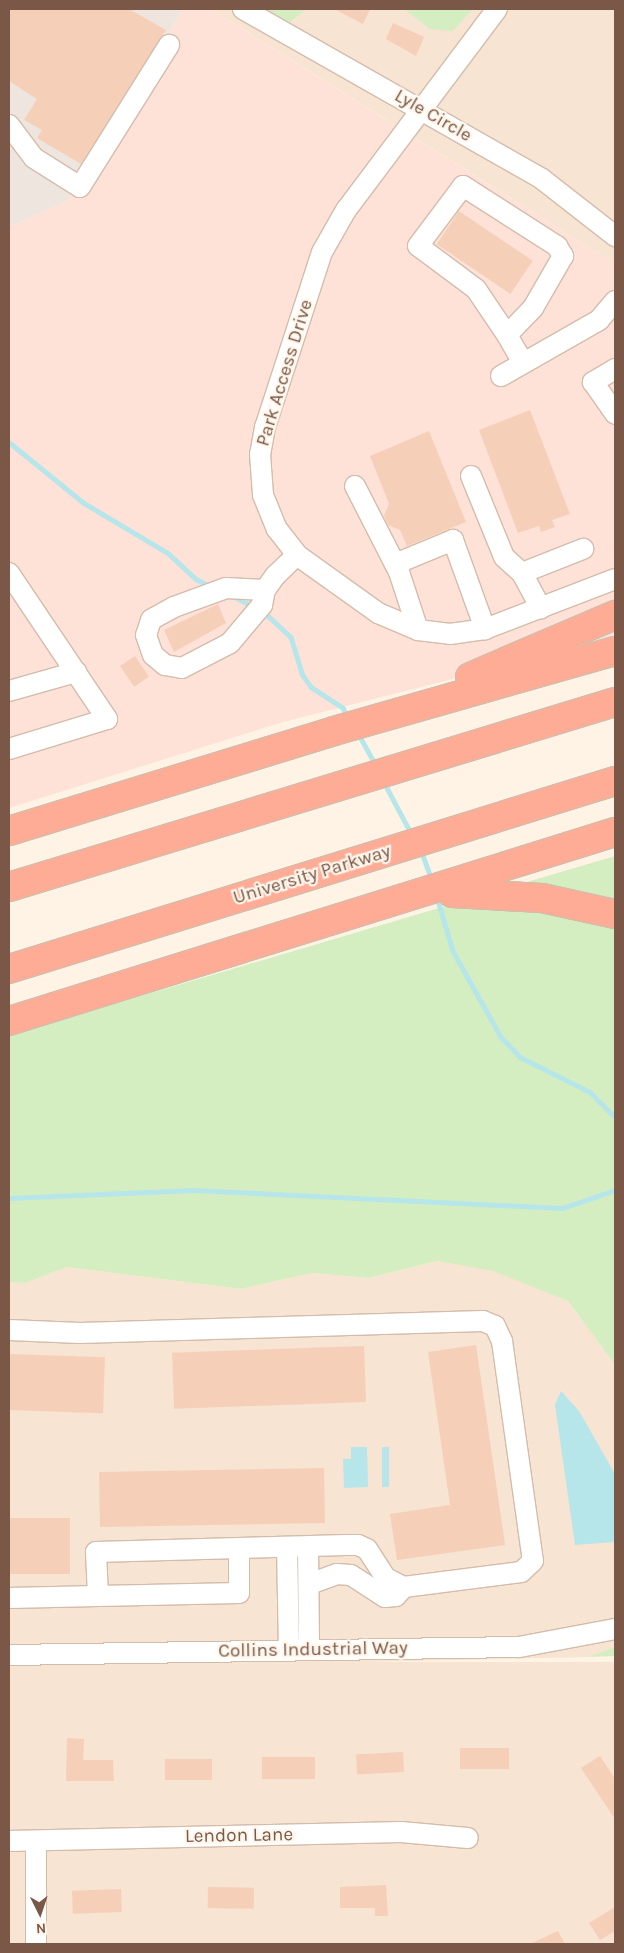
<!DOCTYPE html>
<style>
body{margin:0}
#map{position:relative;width:624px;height:1953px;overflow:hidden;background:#fef3e4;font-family:Karla,sans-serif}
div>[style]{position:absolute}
.residential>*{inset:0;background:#f7e4d2;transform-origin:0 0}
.commercial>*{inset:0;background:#ffe2d7}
.industrial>*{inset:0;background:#eee5df}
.green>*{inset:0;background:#d5eec1}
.water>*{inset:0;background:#b6e5ea;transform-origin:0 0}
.stream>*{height:4.5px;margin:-2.25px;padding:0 2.25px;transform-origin:2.25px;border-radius:2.25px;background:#b6e5ea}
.building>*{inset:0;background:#f6cfb9;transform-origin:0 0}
.roads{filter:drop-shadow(1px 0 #d4bcab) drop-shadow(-1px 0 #d4bcab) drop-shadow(0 1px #d4bcab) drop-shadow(0 -1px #d4bcab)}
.minor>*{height:20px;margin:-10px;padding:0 10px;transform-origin:10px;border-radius:10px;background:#fff}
.highway>*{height:28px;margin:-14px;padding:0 14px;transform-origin:14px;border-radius:14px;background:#feac95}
span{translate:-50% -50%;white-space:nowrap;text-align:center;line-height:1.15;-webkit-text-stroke:4.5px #fff7ec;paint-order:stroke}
.street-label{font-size:19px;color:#7a5747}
.frame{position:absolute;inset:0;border:10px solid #7a5747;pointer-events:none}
.north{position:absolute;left:15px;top:1888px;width:50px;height:50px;-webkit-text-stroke:4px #fff7ec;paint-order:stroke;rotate:176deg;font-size:14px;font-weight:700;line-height:20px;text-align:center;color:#7a5747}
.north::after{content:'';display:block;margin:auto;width:18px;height:22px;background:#7a5747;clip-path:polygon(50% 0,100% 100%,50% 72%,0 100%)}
</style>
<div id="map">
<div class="residential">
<div style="clip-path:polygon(211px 9px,615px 9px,615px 264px,411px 135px)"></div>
<div style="clip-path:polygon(437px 1261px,493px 1270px,568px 1301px,615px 1365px,615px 1647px,588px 1657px,9px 1670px,9px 1282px,25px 1283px,67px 1267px,241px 1289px,312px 1273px,369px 1278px)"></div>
<div style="left:615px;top:1662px;width:282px;height:607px;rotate:90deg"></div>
</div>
<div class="commercial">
<div style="clip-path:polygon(183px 9px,211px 9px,615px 264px,615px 638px,283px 722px,9px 808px,9px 227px,67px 201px)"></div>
</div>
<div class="industrial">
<div style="clip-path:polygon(9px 9px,183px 9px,67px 201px,9px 227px)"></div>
</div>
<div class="green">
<div style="clip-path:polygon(266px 9px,306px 9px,289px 23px)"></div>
<div style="clip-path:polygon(404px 9px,473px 9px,453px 31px,430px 29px)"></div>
<div style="clip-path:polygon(615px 856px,615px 1365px,568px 1301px,493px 1271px,437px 1261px,369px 1278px,312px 1273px,241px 1289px,67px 1267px,25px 1283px,9px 1282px,9px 1035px)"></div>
<div style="clip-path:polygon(615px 1647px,615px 1656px,588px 1657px)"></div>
</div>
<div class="water">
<div style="clip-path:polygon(561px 1391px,579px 1411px,615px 1474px,614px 1542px,575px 1545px,555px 1405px)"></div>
<div style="clip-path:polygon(351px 1447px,367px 1447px,368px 1487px,344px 1488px,343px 1459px,351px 1459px)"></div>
<div style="left:382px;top:1447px;width:7px;height:40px"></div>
</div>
<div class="stream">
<div style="left:9px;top:442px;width:97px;rotate:39.1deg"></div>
<div style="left:84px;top:503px;width:98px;rotate:30.8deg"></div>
<div style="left:168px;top:553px;width:38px;rotate:43deg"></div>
<div style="left:196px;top:579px;width:18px;rotate:27deg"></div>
<div style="left:233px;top:596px;width:22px;rotate:27deg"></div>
<div style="left:264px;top:612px;width:37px;rotate:43deg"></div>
<div style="left:291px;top:637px;width:39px;rotate:73deg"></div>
<div style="left:302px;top:674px;width:16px;rotate:55deg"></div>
<div style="left:311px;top:687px;width:38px;rotate:33deg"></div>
<div style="left:343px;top:708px;width:12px;rotate:59deg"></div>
<div style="left:358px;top:733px;width:38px;rotate:61deg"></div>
<div style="left:384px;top:782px;width:60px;rotate:62.2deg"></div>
<div style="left:421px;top:850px;width:32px;rotate:70deg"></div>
<div style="left:437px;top:897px;width:56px;rotate:73.5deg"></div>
<div style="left:453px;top:951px;width:98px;rotate:60.8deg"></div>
<div style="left:501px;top:1037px;width:28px;rotate:46deg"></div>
<div style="left:520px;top:1057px;width:78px;rotate:26.6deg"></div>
<div style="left:590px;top:1092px;width:35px;rotate:45deg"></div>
<div style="left:9px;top:1198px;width:185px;rotate:-2.5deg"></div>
<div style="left:194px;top:1190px;width:369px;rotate:2.8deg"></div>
<div style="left:563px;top:1208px;width:55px;rotate:-19.1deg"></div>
</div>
<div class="building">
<div style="clip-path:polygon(9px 9px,129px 9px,166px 30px,81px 164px,37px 138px,42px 130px,24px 120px,37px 99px,9px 81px)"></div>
<div style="clip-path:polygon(334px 9px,370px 9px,363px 24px)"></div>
<div style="clip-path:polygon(393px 23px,424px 37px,416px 56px,386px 39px)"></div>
<div style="left:459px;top:211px;width:89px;height:40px;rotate:34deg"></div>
<div style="clip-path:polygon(530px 410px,570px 514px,552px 520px,555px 527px,541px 532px,539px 526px,518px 533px,479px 430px)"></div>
<div style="clip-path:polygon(429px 431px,466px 522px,407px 546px,400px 530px,388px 525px,384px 516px,389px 504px,370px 456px)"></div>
<div style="clip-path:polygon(218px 604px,226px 623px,174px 652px,164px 630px)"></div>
<div style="left:135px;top:656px;width:25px;height:18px;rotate:56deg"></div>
<div style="clip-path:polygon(476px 1345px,505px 1545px,397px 1560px,390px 1514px,450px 1505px,428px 1352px)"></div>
<div style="left:364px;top:1346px;width:56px;height:192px;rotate:88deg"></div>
<div style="left:9px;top:1354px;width:96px;height:56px;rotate:2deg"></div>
<div style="left:324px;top:1468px;width:55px;height:225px;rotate:89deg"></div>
<div style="left:9px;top:1518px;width:61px;height:56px"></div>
<div style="clip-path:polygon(67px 1738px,84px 1739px,83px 1760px,113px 1760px,114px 1781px,66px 1781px)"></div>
<div style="left:460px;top:1748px;width:49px;height:21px"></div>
<div style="left:403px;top:1752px;width:20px;height:47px;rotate:87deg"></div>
<div style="clip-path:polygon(600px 1756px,615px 1779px,615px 1819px,581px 1768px)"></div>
<div style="left:315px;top:1757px;width:22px;height:53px;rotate:90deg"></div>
<div style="left:212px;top:1759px;width:21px;height:47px;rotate:90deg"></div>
<div style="clip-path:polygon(386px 1885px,388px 1916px,375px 1916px,375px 1908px,340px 1908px,340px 1887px)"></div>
<div style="left:208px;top:1887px;width:46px;height:21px;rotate:1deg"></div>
<div style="left:121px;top:1889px;width:23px;height:49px;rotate:88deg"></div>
<div style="clip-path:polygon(615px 1907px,615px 1931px,600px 1940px,589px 1923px)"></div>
<div style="clip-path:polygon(558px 1931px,565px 1944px,530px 1944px)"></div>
</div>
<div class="roads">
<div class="minor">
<div style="left:243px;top:9px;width:344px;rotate:29.6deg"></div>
<div style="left:542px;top:179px;width:93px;rotate:38deg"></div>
<div style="left:497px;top:9px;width:251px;rotate:126.9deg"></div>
<div style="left:346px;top:210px;width:48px;rotate:119.7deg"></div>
<div style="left:322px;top:252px;width:184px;rotate:108deg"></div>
<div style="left:265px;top:427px;width:27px;rotate:100deg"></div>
<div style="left:260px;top:454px;width:41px;rotate:85.8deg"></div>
<div style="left:263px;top:495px;width:37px;rotate:68deg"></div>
<div style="left:277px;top:529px;width:33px;rotate:52deg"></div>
<div style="left:297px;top:555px;width:100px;rotate:35.6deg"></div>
<div style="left:378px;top:613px;width:43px;rotate:23deg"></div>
<div style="left:418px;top:630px;width:32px;rotate:7deg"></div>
<div style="left:450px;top:634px;width:35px;rotate:-8deg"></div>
<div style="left:485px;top:629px;width:139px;rotate:-21deg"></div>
<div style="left:9px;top:125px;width:41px;rotate:52.9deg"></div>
<div style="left:34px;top:158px;width:54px;rotate:32.2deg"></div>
<div style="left:80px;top:187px;width:168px;rotate:-57.9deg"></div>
<div style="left:507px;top:335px;width:55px;rotate:-124deg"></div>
<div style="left:476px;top:289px;width:72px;rotate:-143.4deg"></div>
<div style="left:418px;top:246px;width:75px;rotate:-53.1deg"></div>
<div style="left:463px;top:186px;width:112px;rotate:32.6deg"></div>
<div style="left:557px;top:246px;width:12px;rotate:59deg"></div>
<div style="left:563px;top:256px;width:60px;rotate:120deg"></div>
<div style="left:533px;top:308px;width:37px;rotate:134deg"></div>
<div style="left:507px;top:335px;width:32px;rotate:60deg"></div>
<div style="left:615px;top:369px;width:26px;rotate:149deg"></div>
<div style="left:593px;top:382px;width:39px;rotate:55deg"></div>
<div style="left:501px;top:376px;width:113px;rotate:-29.7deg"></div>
<div style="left:599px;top:320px;width:25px;rotate:-50deg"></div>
<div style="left:471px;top:476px;width:87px;rotate:67.8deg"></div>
<div style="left:504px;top:557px;width:24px;rotate:42deg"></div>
<div style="left:522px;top:573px;width:40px;rotate:62deg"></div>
<div style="left:355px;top:486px;width:97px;rotate:62.9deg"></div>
<div style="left:399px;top:572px;width:61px;rotate:71.9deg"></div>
<div style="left:395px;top:564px;width:63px;rotate:-22.5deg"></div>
<div style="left:453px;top:540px;width:95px;rotate:70.2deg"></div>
<div style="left:9px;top:573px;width:176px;rotate:56.1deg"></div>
<div style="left:107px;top:719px;width:102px;rotate:163deg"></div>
<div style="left:522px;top:573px;width:66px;rotate:-21.5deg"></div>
<div style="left:265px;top:590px;width:39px;rotate:-177deg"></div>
<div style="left:226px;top:588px;width:55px;rotate:159.9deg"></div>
<div style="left:174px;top:607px;width:26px;rotate:151deg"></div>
<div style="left:151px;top:620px;width:16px;rotate:108deg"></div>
<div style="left:146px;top:635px;width:21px;rotate:71deg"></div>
<div style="left:153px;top:655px;width:16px;rotate:40deg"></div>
<div style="left:165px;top:665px;width:17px;rotate:10deg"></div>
<div style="left:182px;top:668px;width:54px;rotate:-27.5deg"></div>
<div style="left:230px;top:643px;width:50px;rotate:-49.9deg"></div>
<div style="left:262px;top:605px;width:15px;rotate:-79deg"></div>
<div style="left:265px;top:590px;width:17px;rotate:-54deg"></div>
<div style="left:275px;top:576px;width:30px;rotate:-44deg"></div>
<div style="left:9px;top:691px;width:70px;rotate:-15.8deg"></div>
<div style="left:9px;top:1330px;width:71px;rotate:2.4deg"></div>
<div style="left:80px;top:1333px;width:403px;rotate:-1.7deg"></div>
<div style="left:483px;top:1321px;width:13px;rotate:23deg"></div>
<div style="left:495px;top:1326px;width:17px;rotate:65deg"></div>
<div style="left:502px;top:1341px;width:222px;rotate:82deg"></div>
<div style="left:533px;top:1561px;width:16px;rotate:137deg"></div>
<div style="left:521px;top:1572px;width:118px;rotate:172.7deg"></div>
<div style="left:287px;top:1547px;width:103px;rotate:88.9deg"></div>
<div style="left:308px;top:1547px;width:103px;rotate:89.4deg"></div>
<div style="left:239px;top:1548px;width:45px;rotate:90deg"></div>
<div style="left:239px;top:1593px;width:141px;rotate:178.8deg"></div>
<div style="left:98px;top:1596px;width:44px;rotate:-92.6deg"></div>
<div style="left:96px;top:1552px;width:250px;rotate:-1.6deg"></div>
<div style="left:346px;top:1545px;width:12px"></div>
<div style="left:358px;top:1545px;width:10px;rotate:24deg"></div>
<div style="left:367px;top:1549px;width:35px;rotate:57deg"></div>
<div style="left:386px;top:1578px;width:20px;rotate:27deg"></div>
<div style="left:404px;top:1587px;width:12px;rotate:132deg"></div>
<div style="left:396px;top:1596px;width:11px;rotate:175deg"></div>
<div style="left:385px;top:1597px;width:40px;rotate:-147.1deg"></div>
<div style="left:351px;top:1575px;width:14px;rotate:-176deg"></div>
<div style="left:337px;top:1574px;width:30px;rotate:160deg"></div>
<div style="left:9px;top:1598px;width:89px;rotate:-1.3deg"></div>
<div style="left:9px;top:1655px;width:510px;rotate:-0.9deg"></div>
<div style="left:519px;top:1647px;width:98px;rotate:-10.6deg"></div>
<div style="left:9px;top:1841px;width:392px;rotate:-1.3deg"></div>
<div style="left:401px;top:1832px;width:67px;rotate:5.1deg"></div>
<div style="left:36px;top:1841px;width:103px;rotate:90deg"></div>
</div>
<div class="highway">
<div style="left:470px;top:677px;width:158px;rotate:-23.2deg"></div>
<div style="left:9px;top:831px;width:340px;rotate:-17.1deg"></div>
<div style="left:334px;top:731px;width:292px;rotate:-15.9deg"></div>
<div style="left:9px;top:887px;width:634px;rotate:-16.98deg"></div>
<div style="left:452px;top:893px;width:90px;rotate:3.2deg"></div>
<div style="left:542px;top:898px;width:75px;rotate:12.4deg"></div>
<div style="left:9px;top:969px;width:634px;rotate:-17.24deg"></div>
<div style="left:9px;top:1021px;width:635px;rotate:-17.32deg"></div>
</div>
</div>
<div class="street-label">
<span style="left:433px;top:116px;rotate:30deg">Lyle Circle</span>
<span style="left:285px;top:373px;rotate:-73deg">Park Access Drive</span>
<span style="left:312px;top:875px;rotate:-17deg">University Parkway</span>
<span style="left:313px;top:1650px;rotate:-1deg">Collins Industrial Way</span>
<span style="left:239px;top:1836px;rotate:-1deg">Lendon Lane</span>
</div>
<div class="frame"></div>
<div class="north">N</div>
</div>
